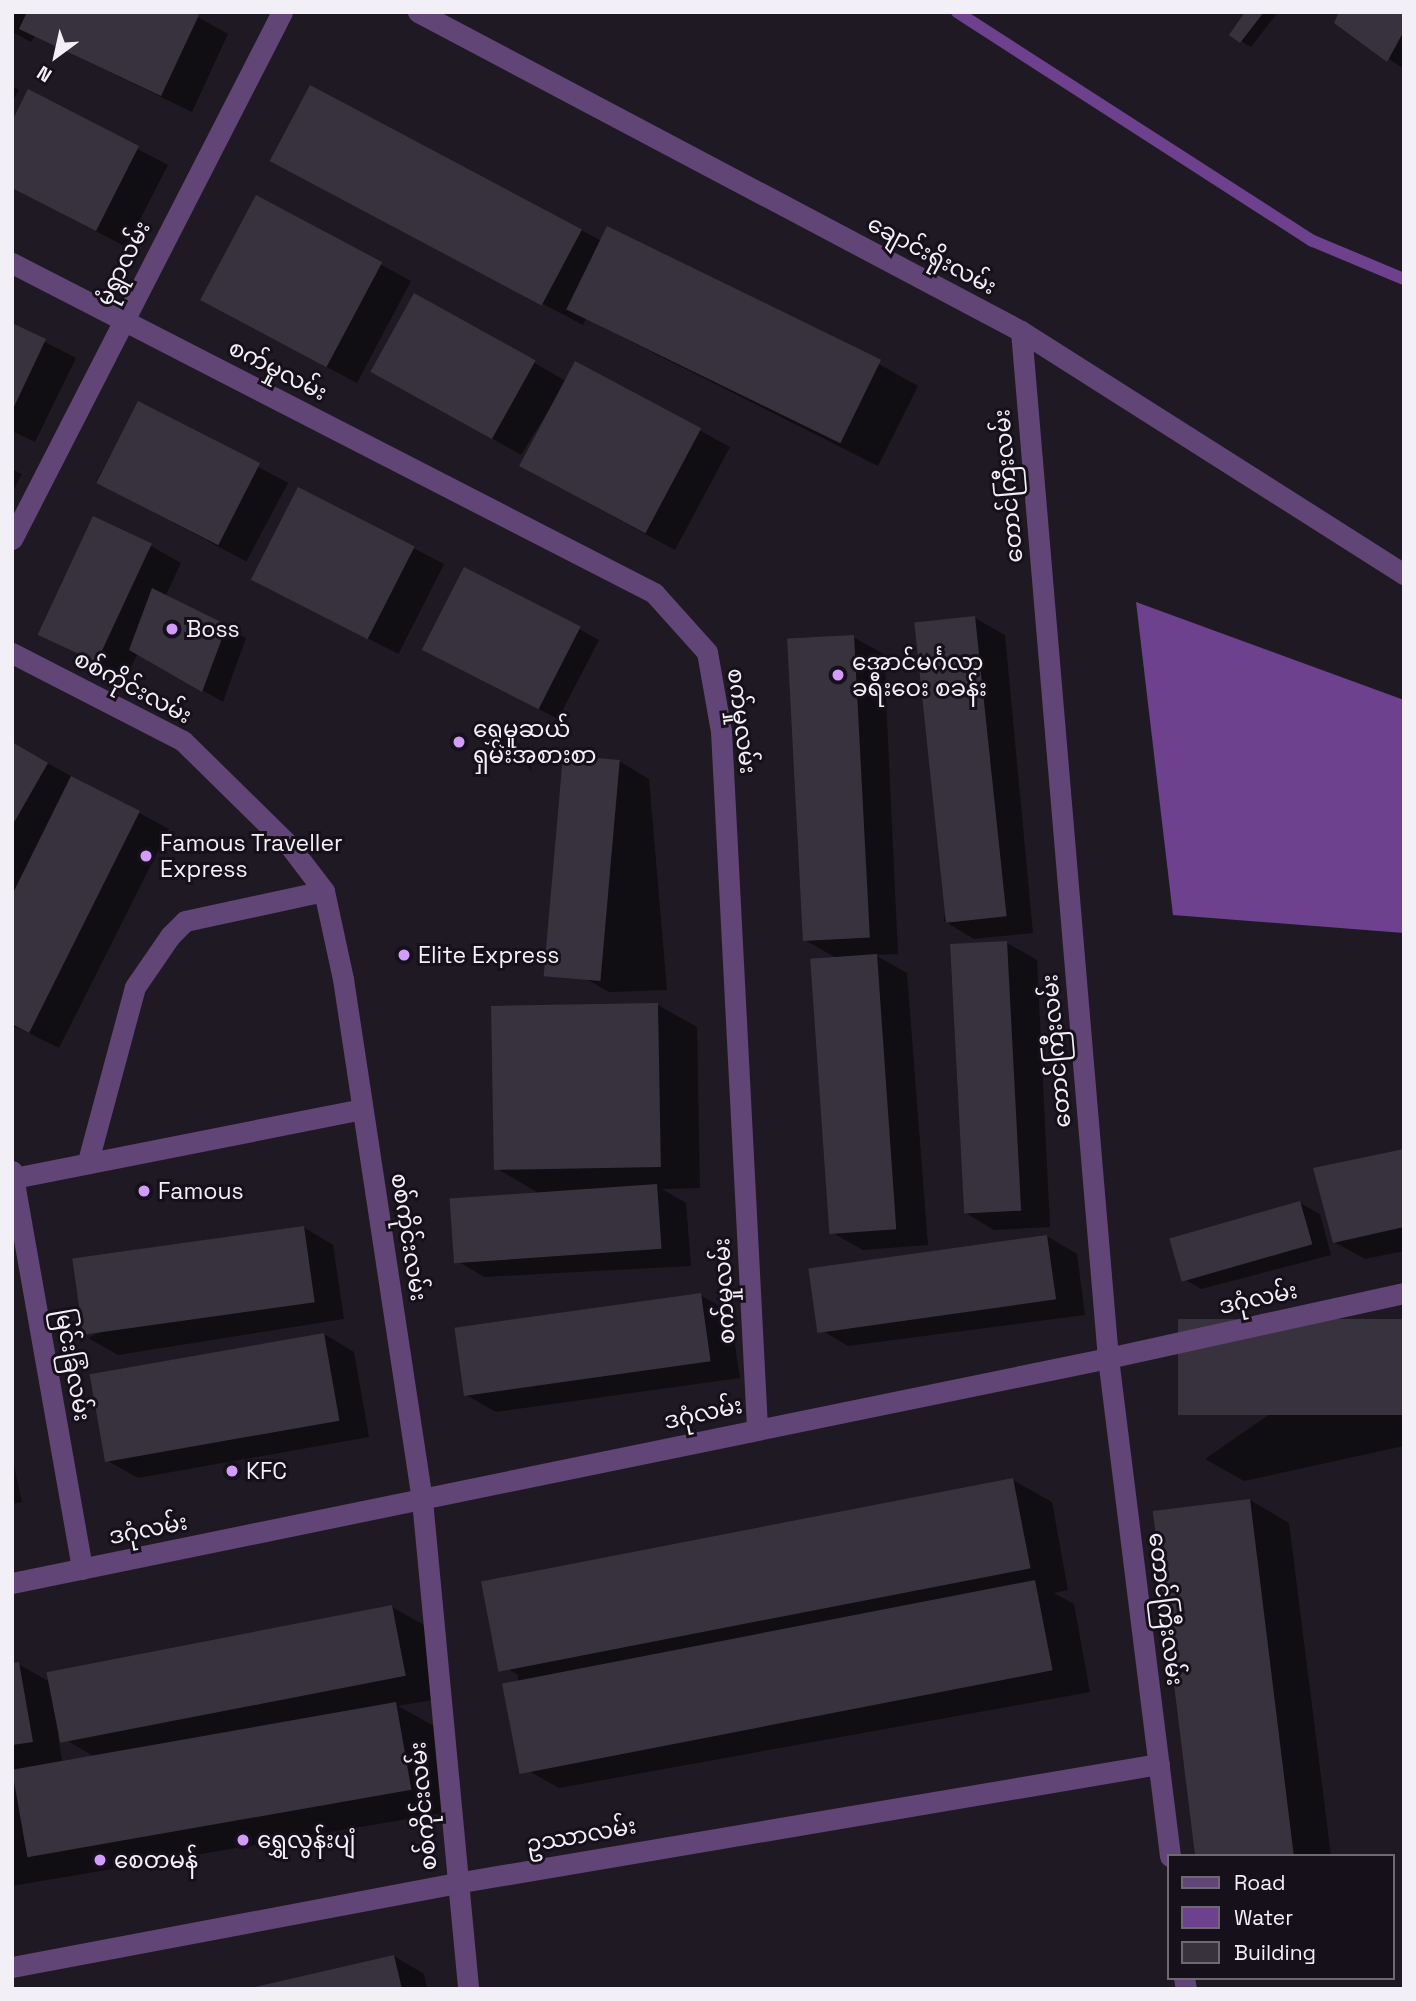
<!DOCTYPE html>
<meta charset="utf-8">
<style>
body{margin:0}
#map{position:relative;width:1416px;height:2001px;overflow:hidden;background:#1f1924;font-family:"Space Grotesk","Noto Sans Myanmar",sans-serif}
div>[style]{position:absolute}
.water>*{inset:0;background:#6d418d}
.shadow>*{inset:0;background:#0007;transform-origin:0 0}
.stream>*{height:12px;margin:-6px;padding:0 6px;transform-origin:6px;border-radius:6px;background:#6d418d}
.building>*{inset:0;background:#38323e;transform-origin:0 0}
.minor>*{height:21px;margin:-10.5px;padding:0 10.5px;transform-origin:10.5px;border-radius:10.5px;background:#614576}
.dots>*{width:19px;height:19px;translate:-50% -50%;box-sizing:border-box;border:4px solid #16101a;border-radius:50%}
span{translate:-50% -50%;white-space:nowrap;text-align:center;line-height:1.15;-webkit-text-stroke:6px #16101a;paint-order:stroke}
.street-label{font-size:23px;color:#f3eff6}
.poi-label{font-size:23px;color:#f3eff6}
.left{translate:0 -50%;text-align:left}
.frame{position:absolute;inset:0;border:14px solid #f3eff6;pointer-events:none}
.legend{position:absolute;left:1167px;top:1854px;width:228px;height:126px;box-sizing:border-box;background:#16101a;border:2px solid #6e6972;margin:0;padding:9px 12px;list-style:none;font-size:21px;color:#f3eff6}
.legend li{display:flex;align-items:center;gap:14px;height:35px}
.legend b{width:35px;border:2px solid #6e6972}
.north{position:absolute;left:21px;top:21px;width:70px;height:70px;-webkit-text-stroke:5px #16101a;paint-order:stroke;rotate:213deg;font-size:19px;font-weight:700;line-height:28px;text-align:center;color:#f3eff6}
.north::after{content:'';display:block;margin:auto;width:24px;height:32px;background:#f3eff6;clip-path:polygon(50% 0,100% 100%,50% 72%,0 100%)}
</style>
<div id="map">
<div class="water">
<div style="clip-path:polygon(1136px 602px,1404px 700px,1404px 933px,1173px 915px)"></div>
</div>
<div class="shadow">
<div style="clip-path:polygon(12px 12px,189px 12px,228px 34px,192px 112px,35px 36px,31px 42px,12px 32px)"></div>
<div style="clip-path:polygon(1248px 12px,1278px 12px,1251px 47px,1231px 35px)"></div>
<div style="clip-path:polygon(1404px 12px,1404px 69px,1336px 23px)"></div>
<div style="clip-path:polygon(12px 86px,19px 90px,12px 102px)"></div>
<div style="clip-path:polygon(310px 88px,602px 241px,879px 364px,918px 386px,878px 466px,586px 319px,583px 325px,272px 161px)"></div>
<div style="clip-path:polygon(29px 92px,168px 165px,126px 247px,12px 187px)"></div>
<div style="clip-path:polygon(257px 197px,411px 281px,357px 383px,232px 317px)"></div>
<div style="clip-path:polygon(415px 295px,566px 381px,576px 363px,730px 447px,675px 550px,551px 483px,560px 392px,521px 455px,373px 370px)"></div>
<div style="clip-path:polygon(12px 325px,76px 358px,35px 442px,12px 431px)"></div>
<div style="left:138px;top:403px;width:170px;height:89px;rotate:28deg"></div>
<div style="clip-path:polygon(12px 469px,22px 474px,12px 493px)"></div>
<div style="left:299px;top:490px;width:163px;height:101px;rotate:27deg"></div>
<div style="clip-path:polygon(151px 546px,181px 563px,165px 597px,246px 638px,223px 702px,138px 653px,126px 677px,39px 633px)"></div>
<div style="clip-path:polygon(975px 618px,1005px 635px,1033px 933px,974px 939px,944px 921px)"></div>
<div style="clip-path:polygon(579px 629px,599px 640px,558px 719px,443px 660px)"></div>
<div style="clip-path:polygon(853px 637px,884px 654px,898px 954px,875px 955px,907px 973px,928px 1245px,863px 1250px,833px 1233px,838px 959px,803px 939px)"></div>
<div style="clip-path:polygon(12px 744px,169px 829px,59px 1048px,12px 1025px)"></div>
<div style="clip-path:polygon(619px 761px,649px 779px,667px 990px,609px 992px,579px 975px)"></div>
<div style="clip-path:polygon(1007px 943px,1037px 960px,1050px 1227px,994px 1230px,964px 1212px)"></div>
<div style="clip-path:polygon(658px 1005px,697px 1027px,700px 1188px,662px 1189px,686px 1203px,691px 1266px,484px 1277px,454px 1259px,537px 1192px,496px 1168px)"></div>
<div style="clip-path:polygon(1404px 1151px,1404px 1251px,1365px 1259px,1334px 1242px)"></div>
<div style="clip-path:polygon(1300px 1203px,1320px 1214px,1331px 1255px,1201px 1289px,1181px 1277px)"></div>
<div style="clip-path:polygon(303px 1227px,333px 1245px,344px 1319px,118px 1355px,88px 1338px)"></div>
<div style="clip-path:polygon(1047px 1236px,1077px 1254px,1085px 1315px,848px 1346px,818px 1328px)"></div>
<div style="clip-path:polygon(700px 1295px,730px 1312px,740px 1378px,496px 1412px,466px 1395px)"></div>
<div style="clip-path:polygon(1404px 1321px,1404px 1446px,1244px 1481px,1205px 1459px)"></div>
<div style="clip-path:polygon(324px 1334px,354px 1352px,369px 1437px,138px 1478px,108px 1461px)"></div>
<div style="clip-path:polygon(12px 1457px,22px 1502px,12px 1504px)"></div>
<div style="clip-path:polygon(1013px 1480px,1052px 1502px,1068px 1590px,1054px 1593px,1074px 1604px,1090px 1692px,559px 1788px,520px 1766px,518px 1675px,498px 1663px)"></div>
<div style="clip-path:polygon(1250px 1500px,1289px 1523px,1331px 1856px,1199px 1856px)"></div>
<div style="clip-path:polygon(evenodd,392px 1607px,431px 1629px,444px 1698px,398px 1706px,434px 1726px,449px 1812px,12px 1886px,12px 1665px,18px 1664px,50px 1682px,392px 1607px,58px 1735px,93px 1756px,62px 1761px,58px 1735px)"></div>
<div style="clip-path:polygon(394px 1956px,424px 1974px,427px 1989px,254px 1989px)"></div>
</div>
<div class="stream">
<div style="left:957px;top:12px;width:423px;rotate:32.8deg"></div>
<div style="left:1313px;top:241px;width:99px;rotate:22.7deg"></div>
</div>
<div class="building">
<div style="clip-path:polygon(27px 12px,193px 12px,199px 15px,161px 96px,19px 29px)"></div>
<div style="clip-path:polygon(1245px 12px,1264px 12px,1240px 43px,1229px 35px)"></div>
<div style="clip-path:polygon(1339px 12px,1404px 12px,1404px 31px,1387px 62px,1334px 23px)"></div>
<div style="left:310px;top:85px;width:308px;height:86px;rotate:28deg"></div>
<div style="clip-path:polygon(28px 89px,139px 146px,96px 231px,12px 188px,12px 121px)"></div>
<div style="left:256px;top:195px;width:143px;height:119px;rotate:28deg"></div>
<div style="left:607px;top:226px;width:305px;height:93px;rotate:26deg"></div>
<div style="left:414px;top:293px;width:139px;height:90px;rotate:29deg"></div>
<div style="clip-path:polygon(12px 323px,46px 339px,12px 411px)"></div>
<div style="left:575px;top:361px;width:143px;height:119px;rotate:28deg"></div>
<div style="left:138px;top:401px;width:137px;height:92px;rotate:27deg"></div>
<div style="left:298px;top:487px;width:131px;height:104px;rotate:27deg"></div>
<div style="left:93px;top:516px;width:65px;height:131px;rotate:25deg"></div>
<div style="left:464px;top:567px;width:131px;height:93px;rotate:27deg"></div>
<div style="clip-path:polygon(152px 588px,227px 625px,202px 692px,129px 650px)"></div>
<div style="left:975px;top:616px;width:302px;height:61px;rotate:84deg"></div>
<div style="left:854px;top:635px;width:303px;height:67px;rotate:87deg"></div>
<div style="clip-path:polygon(12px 742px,48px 763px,12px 826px)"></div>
<div style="left:563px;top:755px;width:57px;height:222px;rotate:5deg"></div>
<div style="clip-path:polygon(71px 776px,140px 811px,29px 1033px,12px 1024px,12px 895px)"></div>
<div style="left:1007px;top:941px;width:270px;height:57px;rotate:87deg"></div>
<div style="left:877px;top:954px;width:276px;height:67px;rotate:86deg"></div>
<div style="left:658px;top:1003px;width:164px;height:167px;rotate:89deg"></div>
<div style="clip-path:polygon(1404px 1149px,1404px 1227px,1333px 1243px,1313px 1168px)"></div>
<div style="left:657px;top:1184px;width:65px;height:208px;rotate:86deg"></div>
<div style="left:1300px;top:1201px;width:45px;height:136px;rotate:74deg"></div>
<div style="left:304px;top:1226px;width:77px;height:234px;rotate:82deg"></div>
<div style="left:1047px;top:1235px;width:65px;height:241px;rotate:82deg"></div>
<div style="left:701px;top:1293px;width:69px;height:249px;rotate:82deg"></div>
<div style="left:1404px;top:1319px;width:96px;height:226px;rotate:90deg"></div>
<div style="left:324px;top:1333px;width:89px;height:238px;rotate:80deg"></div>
<div style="left:1013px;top:1478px;width:92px;height:542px;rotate:79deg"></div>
<div style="left:1250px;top:1499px;width:360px;height:98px;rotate:83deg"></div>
<div style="left:1035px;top:1580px;width:92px;height:543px;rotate:79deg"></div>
<div style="left:392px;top:1605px;width:72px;height:352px;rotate:79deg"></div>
<div style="clip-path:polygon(19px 1662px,33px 1742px,12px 1745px,12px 1663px)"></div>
<div style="left:396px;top:1702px;width:89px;height:390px;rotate:80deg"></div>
<div style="clip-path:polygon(394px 1955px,402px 1989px,251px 1989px,251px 1988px)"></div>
</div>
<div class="minor">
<div style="left:418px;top:12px;width:682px;rotate:27.88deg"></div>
<div style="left:1021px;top:331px;width:454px;rotate:32.4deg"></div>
<div style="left:12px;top:263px;width:722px;rotate:27.2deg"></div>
<div style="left:654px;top:593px;width:79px;rotate:48.1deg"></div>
<div style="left:707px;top:652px;width:80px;rotate:80deg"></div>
<div style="left:721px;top:731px;width:698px;rotate:87.04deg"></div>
<div style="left:1021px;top:331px;width:1031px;rotate:85.16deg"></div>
<div style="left:1108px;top:1358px;width:502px;rotate:82.9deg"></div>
<div style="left:12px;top:539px;width:592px;rotate:-62.87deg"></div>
<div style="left:12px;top:653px;width:192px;rotate:27.2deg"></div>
<div style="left:183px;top:741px;width:148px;rotate:44.5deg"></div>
<div style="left:289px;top:845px;width:58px;rotate:52.7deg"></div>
<div style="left:324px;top:891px;width:90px;rotate:77.8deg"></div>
<div style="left:343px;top:979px;width:527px;rotate:81.38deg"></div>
<div style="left:422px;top:1500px;width:491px;rotate:84.6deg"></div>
<div style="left:88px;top:1161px;width:180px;rotate:-74.9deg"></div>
<div style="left:135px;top:987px;width:62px;rotate:-55.5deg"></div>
<div style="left:170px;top:936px;width:21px;rotate:-45deg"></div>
<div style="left:185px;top:921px;width:142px;rotate:-12.2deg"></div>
<div style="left:12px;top:1171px;width:404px;rotate:80deg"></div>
<div style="left:14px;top:1178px;width:355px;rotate:-11.2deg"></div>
<div style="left:12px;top:1583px;width:1119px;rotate:-11.6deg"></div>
<div style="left:1108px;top:1358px;width:303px;rotate:-12.4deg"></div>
<div style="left:12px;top:1967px;width:452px;rotate:-10.7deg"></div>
<div style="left:456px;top:1883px;width:713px;rotate:-9.61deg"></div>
<div style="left:1184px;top:1978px;width:11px;rotate:80deg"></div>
</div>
<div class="dots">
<div style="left:172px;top:629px;background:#d29cfd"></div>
<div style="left:838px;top:675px;background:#d29cfd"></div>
<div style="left:459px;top:742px;background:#d29cfd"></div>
<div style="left:146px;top:856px;background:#d29cfd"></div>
<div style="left:404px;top:955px;background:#d29cfd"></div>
<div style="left:144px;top:1191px;background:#d29cfd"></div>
<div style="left:232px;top:1471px;background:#d29cfd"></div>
<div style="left:243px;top:1840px;background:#d29cfd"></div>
<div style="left:100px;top:1860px;background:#d29cfd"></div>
</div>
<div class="street-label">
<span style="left:932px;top:255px;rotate:28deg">ချောင်းရိုးလမ်း</span>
<span style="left:123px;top:263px;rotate:-63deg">မုံရွာလမ်း</span>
<span style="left:278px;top:370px;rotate:27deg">စက်မှုလမ်း</span>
<span style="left:1008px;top:486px;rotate:-95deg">တောင်ကြီးလမ်း</span>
<span style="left:133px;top:687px;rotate:28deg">စစ်ကိုင်းလမ်း</span>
<span style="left:742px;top:721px;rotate:83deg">စက်မှုလမ်း</span>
<span style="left:1056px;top:1051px;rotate:-95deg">တောင်ကြီးလမ်း</span>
<span style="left:409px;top:1237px;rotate:81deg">စစ်ကိုင်းလမ်း</span>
<span style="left:724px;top:1291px;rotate:-93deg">စက်မှုလမ်း</span>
<span style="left:1258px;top:1298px;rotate:-12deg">ဒဂုံလမ်း</span>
<span style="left:73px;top:1365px;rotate:80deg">မြင်းခြံလမ်း</span>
<span style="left:703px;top:1413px;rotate:-12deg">ဒဂုံလမ်း</span>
<span style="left:148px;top:1529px;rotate:-11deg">ဒဂုံလမ်း</span>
<span style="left:1166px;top:1609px;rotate:83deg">တောင်ကြီးလမ်း</span>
<span style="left:423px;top:1806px;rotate:-95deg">စစ်ကိုင်းလမ်း</span>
<span style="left:581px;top:1835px;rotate:-10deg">ဥဿာလမ်း</span>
</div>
<div class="poi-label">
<span class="left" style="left:186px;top:629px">Boss</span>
<span class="left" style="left:852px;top:675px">အောင်မင်္ဂလာ<br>ခရီးဝေး စခန်း</span>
<span class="left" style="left:473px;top:742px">ရွှေမူဆယ်<br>ရှမ်းအစားစာ</span>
<span class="left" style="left:160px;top:856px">Famous Traveller<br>Express</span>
<span class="left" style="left:418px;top:955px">Elite Express</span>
<span class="left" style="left:158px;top:1191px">Famous</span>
<span class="left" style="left:246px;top:1471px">KFC</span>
<span class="left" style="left:257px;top:1840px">ရွှေလွန်းပျံ</span>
<span class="left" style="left:114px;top:1860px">စေတမန်</span>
</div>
<div class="frame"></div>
<ul class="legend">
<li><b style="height:9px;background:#614576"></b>Road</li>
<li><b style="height:19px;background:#6d418d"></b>Water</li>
<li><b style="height:19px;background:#38323e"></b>Building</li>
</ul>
<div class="north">N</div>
</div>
